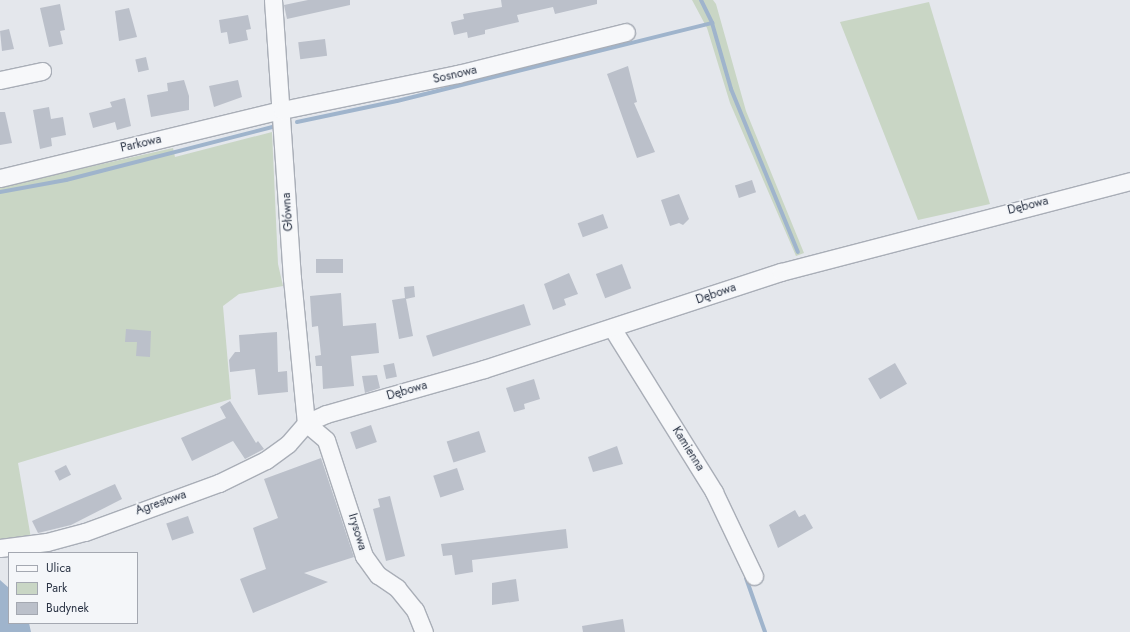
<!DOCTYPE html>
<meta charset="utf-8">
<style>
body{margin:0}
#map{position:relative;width:1130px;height:632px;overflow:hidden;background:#e4e7ec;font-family:Jost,sans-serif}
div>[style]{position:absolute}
.green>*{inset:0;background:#c9d6c5}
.water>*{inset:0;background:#9fb4cc}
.stream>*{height:4px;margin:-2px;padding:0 2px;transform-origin:2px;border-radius:2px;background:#9fb4cc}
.building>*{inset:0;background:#bbc0ca;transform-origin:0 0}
.roads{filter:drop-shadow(1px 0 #a9aeb7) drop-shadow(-1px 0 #a9aeb7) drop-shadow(0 1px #a9aeb7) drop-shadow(0 -1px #a9aeb7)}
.minor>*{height:17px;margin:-8.5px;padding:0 8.5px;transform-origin:8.5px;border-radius:8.5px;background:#f7f8fa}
span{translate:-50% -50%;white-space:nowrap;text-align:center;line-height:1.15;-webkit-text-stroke:3px #f4f6f9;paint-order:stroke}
.street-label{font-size:12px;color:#2b3445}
.legend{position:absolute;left:8px;top:552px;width:130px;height:72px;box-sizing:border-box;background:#f4f6f9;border:1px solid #a4a8b1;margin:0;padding:5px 7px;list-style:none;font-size:12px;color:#2b3445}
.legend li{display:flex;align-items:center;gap:8px;height:20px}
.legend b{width:20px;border:1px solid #a4a8b1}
</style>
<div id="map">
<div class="green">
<div style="clip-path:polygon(692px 0,713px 0,716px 4px,746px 111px,804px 253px,796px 256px,730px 103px,707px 28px)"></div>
<div style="clip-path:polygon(929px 2px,990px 204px,918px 220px,840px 22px)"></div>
<div style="clip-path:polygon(272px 132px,278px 264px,283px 286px,239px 294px,223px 306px,231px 399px,18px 463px,32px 544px,0 547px,0 187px,173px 148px,175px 157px)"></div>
</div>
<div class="water">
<div style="clip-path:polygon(0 580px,9px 588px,9px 623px,29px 623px,31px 632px,0 632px)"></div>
</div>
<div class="stream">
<div style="left:701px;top:0;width:25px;rotate:64deg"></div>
<div style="left:712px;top:23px;width:69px;rotate:73.9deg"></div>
<div style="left:731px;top:89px;width:176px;rotate:67.7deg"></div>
<div style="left:297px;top:122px;width:102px;rotate:-11.9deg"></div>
<div style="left:397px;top:101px;width:325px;rotate:-13.9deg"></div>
<div style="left:0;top:192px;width:67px;rotate:-10.3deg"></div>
<div style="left:66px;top:180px;width:218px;rotate:-14.4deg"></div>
<div style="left:746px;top:578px;width:57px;rotate:70.6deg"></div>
</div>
<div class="building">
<div style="clip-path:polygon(308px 0,350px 0,350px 5px,287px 19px,284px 5px)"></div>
<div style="clip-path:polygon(501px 0,597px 0,597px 4px,555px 14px,553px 7px,517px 15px,519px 22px,485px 30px,485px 34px,468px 38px,467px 32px,454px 35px,451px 22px,464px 19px,463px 14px,502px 7px)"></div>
<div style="clip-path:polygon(60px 4px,65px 30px,60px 31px,63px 44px,49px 47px,40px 8px)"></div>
<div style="clip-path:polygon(129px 8px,137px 37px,119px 41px,115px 11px)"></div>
<div style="clip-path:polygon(248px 15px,251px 29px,246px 30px,248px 40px,229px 44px,227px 32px,221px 33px,219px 20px)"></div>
<div style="clip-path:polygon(9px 29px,14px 49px,2px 51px,0 31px)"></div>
<div style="left:325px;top:39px;width:17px;height:27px;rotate:83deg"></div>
<div style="left:146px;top:57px;width:13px;height:11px;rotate:77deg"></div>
<div style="clip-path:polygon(628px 66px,637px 102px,634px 103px,655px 152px,637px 158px,607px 74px)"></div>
<div style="clip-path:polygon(184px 80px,189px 96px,189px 110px,151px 117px,147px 95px,168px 91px,167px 83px)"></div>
<div style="clip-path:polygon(238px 80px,242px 97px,214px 107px,209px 86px)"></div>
<div style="clip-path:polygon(125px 98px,131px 126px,117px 130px,115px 122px,93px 128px,89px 113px,112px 107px,110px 102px)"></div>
<div style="clip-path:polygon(49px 107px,51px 119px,63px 117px,66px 135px,51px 138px,52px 146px,40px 149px,33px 110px)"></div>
<div style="clip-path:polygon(0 112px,5px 112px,12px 143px,0 145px)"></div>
<div style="left:752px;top:180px;width:13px;height:18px;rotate:72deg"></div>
<div style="clip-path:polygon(679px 194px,689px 219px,683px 225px,679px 223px,670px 226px,661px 200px)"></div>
<div style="left:603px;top:214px;width:15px;height:27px;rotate:70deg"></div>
<div style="left:316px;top:259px;width:27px;height:14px"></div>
<div style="left:622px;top:264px;width:26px;height:28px;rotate:69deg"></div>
<div style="clip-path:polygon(569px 273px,578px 294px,564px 299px,566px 305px,553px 310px,544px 284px)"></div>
<div style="clip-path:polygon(414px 286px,415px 297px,406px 299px,413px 336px,399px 339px,392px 300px,405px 298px,404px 287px)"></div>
<div style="clip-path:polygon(341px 293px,343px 326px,376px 323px,379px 353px,351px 356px,354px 386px,323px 389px,322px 366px,316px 366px,315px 356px,321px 355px,318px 326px,312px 327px,310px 296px)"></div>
<div style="left:524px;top:304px;width:22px;height:103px;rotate:72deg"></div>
<div style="clip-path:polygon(126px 329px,151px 331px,150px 357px,136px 356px,137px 342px,125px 342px)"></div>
<div style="clip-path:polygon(277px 332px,278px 372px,287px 371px,288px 392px,258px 395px,255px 369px,230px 372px,229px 360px,235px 352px,240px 352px,239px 335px)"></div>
<div style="left:394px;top:363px;width:14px;height:11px;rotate:78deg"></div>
<div style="left:895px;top:363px;width:24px;height:31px;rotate:60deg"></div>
<div style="clip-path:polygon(377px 375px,380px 388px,365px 393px,362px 376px)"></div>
<div style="clip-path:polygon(534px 379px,540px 399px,524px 404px,525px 409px,514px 412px,506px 388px)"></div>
<div style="clip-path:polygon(230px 401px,256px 443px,258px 441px,264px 449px,245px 459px,233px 441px,192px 461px,181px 438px,226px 418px,220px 407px)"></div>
<div style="left:371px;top:425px;width:18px;height:22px;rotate:71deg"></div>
<div style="left:479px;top:431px;width:22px;height:34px;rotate:72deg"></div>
<div style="clip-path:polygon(617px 446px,623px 464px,593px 472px,588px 457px)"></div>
<div style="clip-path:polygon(321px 458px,354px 557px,304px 573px,328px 582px,253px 613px,240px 579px,266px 569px,253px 528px,278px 518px,264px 479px)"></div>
<div style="left:66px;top:465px;width:11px;height:13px;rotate:63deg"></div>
<div style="left:457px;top:468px;width:23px;height:25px;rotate:72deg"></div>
<div style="clip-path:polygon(115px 484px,122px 499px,71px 525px,38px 533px,32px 521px)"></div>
<div style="clip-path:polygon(390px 496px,405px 556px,386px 561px,373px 509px,380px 507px,378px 499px)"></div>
<div style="clip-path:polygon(795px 510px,799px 517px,805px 514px,813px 528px,778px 548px,769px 525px)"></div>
<div style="left:188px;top:516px;width:18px;height:23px;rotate:71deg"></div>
<div style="clip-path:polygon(566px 529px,568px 548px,472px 560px,473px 572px,455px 575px,452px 555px,443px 556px,441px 544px)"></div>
<div style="clip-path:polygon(516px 579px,519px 601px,492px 605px,492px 583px)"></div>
<div style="clip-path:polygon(623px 619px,625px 632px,583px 632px,582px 626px)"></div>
</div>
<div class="roads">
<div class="minor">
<div style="left:273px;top:0;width:279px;rotate:86.1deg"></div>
<div style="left:292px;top:278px;width:146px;rotate:84.5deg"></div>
<div style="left:0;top:80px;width:43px;rotate:-12.1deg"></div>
<div style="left:0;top:178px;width:290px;rotate:-13.6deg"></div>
<div style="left:282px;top:110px;width:180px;rotate:-11.6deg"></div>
<div style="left:458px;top:74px;width:173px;rotate:-14deg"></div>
<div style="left:612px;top:328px;width:193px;rotate:58.1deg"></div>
<div style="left:714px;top:492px;width:93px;rotate:64.5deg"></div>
<div style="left:306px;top:423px;width:26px;rotate:40deg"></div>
<div style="left:326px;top:440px;width:122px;rotate:71.9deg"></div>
<div style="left:364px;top:556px;width:24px;rotate:54deg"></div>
<div style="left:378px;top:575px;width:23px;rotate:34deg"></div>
<div style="left:397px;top:588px;width:28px;rotate:51deg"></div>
<div style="left:415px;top:610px;width:24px;rotate:68deg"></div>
<div style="left:0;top:548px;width:47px;rotate:-7.3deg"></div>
<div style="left:47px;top:542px;width:39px;rotate:-15deg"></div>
<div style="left:85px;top:532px;width:143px;rotate:-20.1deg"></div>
<div style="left:219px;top:483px;width:52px;rotate:-26.1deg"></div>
<div style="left:266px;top:460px;width:27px;rotate:-36deg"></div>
<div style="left:288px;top:444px;width:28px;rotate:-49deg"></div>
<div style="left:306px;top:423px;width:22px;rotate:-24deg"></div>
<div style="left:326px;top:414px;width:164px;rotate:-15.9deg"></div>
<div style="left:484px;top:369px;width:312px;rotate:-18.1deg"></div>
<div style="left:781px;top:272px;width:361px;rotate:-14.6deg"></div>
</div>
</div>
<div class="street-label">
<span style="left:455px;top:75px;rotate:-13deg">Sosnowa</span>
<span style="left:141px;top:144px;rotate:-13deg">Parkowa</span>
<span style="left:1028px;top:206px;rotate:-14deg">Dębowa</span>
<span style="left:288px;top:212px;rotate:-94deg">Główna</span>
<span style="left:716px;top:294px;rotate:-19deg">Dębowa</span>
<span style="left:407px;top:391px;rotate:-16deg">Dębowa</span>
<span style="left:688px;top:449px;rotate:58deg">Kamienna</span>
<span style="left:161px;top:503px;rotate:-19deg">Agrestowa</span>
<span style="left:357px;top:532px;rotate:73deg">Irysowa</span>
</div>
<ul class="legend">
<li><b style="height:5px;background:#f7f8fa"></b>Ulica</li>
<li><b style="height:11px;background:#c9d6c5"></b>Park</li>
<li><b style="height:11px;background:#bbc0ca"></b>Budynek</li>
</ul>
</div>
